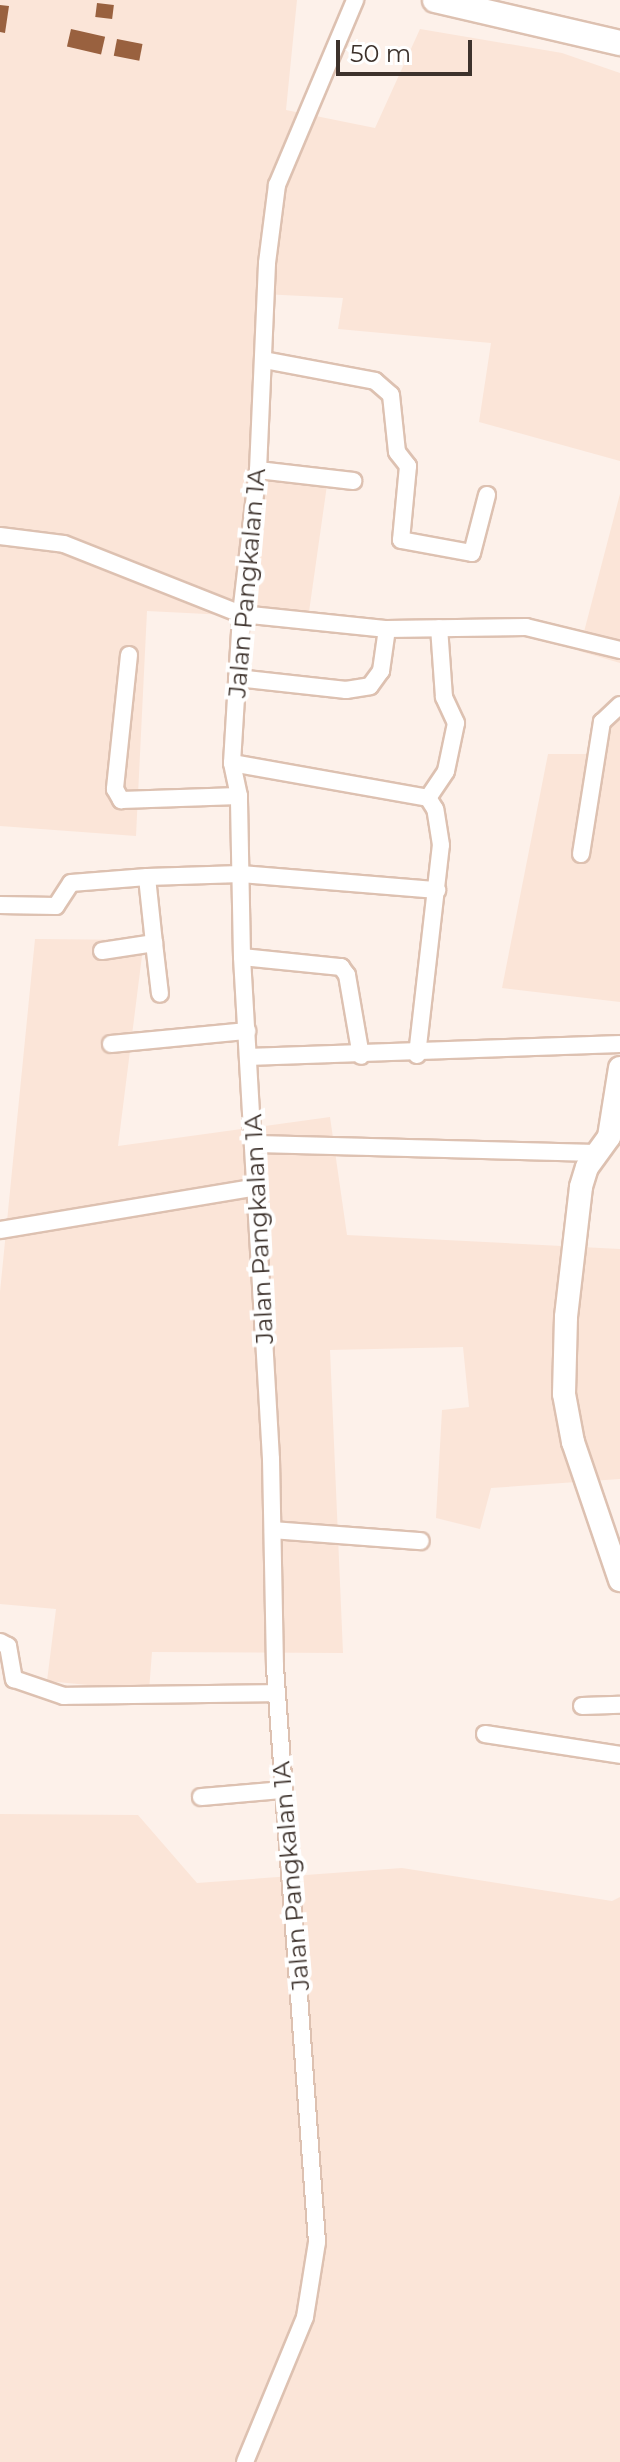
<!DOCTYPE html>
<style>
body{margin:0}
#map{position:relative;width:620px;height:2462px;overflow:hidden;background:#fdf1ea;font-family:Montserrat,sans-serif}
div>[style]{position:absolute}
.built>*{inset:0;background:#fbe5d8}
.building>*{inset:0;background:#99613f;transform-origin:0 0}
.roads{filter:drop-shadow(2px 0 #ddc1b1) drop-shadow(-2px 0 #ddc1b1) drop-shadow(0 2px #ddc1b1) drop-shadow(0 -2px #ddc1b1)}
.minor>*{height:16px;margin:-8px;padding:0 8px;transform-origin:8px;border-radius:8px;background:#fff}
.secondary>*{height:22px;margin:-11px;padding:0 11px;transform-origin:11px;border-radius:11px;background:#fff}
.primary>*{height:24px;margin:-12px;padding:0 12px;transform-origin:12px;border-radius:12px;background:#fff}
span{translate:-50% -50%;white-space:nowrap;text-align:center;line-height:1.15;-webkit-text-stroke:8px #fff;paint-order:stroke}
.street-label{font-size:24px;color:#3d322c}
.scale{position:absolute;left:336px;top:40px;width:136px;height:36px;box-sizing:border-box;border:4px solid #3d322c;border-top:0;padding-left:10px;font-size:24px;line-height:28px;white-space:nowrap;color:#3d322c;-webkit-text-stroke:6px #fff;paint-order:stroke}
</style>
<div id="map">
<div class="built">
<div style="clip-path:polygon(0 0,297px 0,286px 110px,375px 128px,420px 29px,562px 53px,620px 73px,620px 461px,479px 422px,491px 343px,338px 329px,343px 298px,262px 294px,250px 480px,327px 485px,308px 619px,147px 611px,136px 836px,0 826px)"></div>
<div style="clip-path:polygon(620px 494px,620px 663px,579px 651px)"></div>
<div style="clip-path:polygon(620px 701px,620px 1002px,502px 988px,548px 754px,604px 754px)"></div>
<div style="clip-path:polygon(35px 939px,144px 940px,118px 1146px,330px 1117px,347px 1235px,620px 1249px,620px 1479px,491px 1488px,480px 1529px,436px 1518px,442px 1410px,469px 1407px,463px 1347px,330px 1350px,343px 1653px,152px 1652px,149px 1691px,47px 1681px,56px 1609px,0 1604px,0 1292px)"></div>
<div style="clip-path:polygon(0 1814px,138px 1815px,197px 1883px,402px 1868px,612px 1901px,620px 1897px,620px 2462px,0 2462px)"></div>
</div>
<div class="building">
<div style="left:97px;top:3px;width:17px;height:14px;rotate:7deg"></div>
<div style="clip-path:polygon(0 5px,9px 6px,5px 33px,0 32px)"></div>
<div style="left:71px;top:29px;width:35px;height:18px;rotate:13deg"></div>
<div style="left:117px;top:39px;width:26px;height:17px;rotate:11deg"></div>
</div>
<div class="roads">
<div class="minor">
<div style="left:264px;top:360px;width:113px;rotate:10.7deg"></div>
<div style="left:375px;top:381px;width:21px;rotate:41deg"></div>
<div style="left:391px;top:395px;width:57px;rotate:84deg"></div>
<div style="left:397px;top:452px;width:18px;rotate:52deg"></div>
<div style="left:408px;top:466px;width:74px;rotate:95.4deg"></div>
<div style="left:401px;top:540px;width:72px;rotate:10.4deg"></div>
<div style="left:472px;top:553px;width:60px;rotate:-75.5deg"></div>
<div style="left:258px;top:470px;width:96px;rotate:6.6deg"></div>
<div style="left:0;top:536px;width:64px;rotate:7.1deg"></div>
<div style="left:64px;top:544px;width:190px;rotate:21.6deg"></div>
<div style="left:241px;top:614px;width:147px;rotate:5.9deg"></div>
<div style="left:387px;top:629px;width:139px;rotate:-0.8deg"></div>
<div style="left:526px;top:627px;width:97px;rotate:13.7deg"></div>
<div style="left:129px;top:655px;width:135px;rotate:96deg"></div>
<div style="left:115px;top:789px;width:13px;rotate:61deg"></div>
<div style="left:121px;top:800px;width:118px;rotate:-1.9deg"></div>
<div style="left:237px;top:678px;width:110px;rotate:6.3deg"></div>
<div style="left:346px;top:690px;width:24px;rotate:-9deg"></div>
<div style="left:370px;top:686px;width:19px;rotate:-54deg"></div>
<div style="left:381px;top:671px;width:42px;rotate:-81.9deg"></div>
<div style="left:232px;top:763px;width:199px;rotate:10.1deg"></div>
<div style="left:428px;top:798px;width:32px;rotate:-56deg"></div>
<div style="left:446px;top:771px;width:49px;rotate:-78.2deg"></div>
<div style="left:456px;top:723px;width:29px;rotate:-115deg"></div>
<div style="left:444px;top:697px;width:69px;rotate:-94.1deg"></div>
<div style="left:581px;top:854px;width:134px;rotate:-81deg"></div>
<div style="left:602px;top:722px;width:25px;rotate:-43deg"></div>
<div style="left:0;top:905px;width:56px;rotate:1deg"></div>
<div style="left:56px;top:906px;width:27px;rotate:-57deg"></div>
<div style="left:71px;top:883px;width:76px;rotate:-4.5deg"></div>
<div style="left:147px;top:877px;width:94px;rotate:-1.8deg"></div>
<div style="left:241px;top:874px;width:197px;rotate:4.7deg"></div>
<div style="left:154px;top:943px;width:51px;rotate:83.3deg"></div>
<div style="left:102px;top:951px;width:53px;rotate:-8.7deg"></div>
<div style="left:154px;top:943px;width:66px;rotate:-96.1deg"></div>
<div style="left:242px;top:957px;width:100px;rotate:5.8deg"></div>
<div style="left:341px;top:967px;width:10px;rotate:53deg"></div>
<div style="left:347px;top:975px;width:82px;rotate:80.2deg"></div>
<div style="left:111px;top:1044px;width:137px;rotate:-5.5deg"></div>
<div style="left:417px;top:1055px;width:211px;rotate:-83.5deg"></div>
<div style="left:441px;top:845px;width:36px;rotate:-99deg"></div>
<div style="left:435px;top:809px;width:13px;rotate:-122deg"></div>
<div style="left:248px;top:1057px;width:372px;rotate:-2deg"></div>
<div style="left:256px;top:1144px;width:341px;rotate:1.5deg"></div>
<div style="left:0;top:1230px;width:260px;rotate:-9.5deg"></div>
<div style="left:273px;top:1530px;width:148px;rotate:4.3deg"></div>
<div style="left:0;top:1642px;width:9px;rotate:27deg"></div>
<div style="left:8px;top:1646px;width:34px;rotate:80deg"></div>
<div style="left:14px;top:1679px;width:53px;rotate:18.8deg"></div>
<div style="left:64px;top:1696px;width:213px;rotate:-0.8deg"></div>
<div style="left:582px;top:1706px;width:38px;rotate:-2deg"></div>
<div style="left:485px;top:1734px;width:137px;rotate:8.8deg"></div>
<div style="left:201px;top:1797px;width:81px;rotate:-4.9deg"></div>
<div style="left:245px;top:2462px;width:157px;rotate:-67.5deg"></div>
<div style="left:305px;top:2317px;width:76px;rotate:-80.9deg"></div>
<div style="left:317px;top:2242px;width:577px;rotate:-94.18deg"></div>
<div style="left:275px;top:1667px;width:208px;rotate:-91.1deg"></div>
<div style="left:271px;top:1459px;width:503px;rotate:-93.31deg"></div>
<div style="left:242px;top:957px;width:161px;rotate:-91.1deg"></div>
<div style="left:239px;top:796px;width:34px;rotate:-102deg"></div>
<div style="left:232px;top:763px;width:149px;rotate:-86.5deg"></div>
<div style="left:241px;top:614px;width:145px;rotate:-83.3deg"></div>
<div style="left:258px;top:470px;width:207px;rotate:-87.5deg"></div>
<div style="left:267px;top:263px;width:79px;rotate:-82.7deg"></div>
<div style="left:277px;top:185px;width:201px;rotate:-67.1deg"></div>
</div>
<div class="secondary">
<div style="left:620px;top:1068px;width:70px;rotate:99.1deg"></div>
<div style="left:609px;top:1137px;width:37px;rotate:126deg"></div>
<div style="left:587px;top:1167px;width:21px;rotate:107deg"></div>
<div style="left:581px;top:1187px;width:131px;rotate:96.6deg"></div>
<div style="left:566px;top:1317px;width:77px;rotate:91.5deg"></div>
<div style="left:564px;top:1394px;width:49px;rotate:79.4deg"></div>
<div style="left:573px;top:1442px;width:146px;rotate:71.2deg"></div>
</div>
<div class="primary">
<div style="left:435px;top:0;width:190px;rotate:13.1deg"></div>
</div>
</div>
<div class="street-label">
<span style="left:247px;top:583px;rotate:-85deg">Jalan Pangkalan 1A</span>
<span style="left:259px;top:1229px;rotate:-93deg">Jalan Pangkalan 1A</span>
<span style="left:291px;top:1876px;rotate:-95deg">Jalan Pangkalan 1A</span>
</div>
<div class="scale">50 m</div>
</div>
